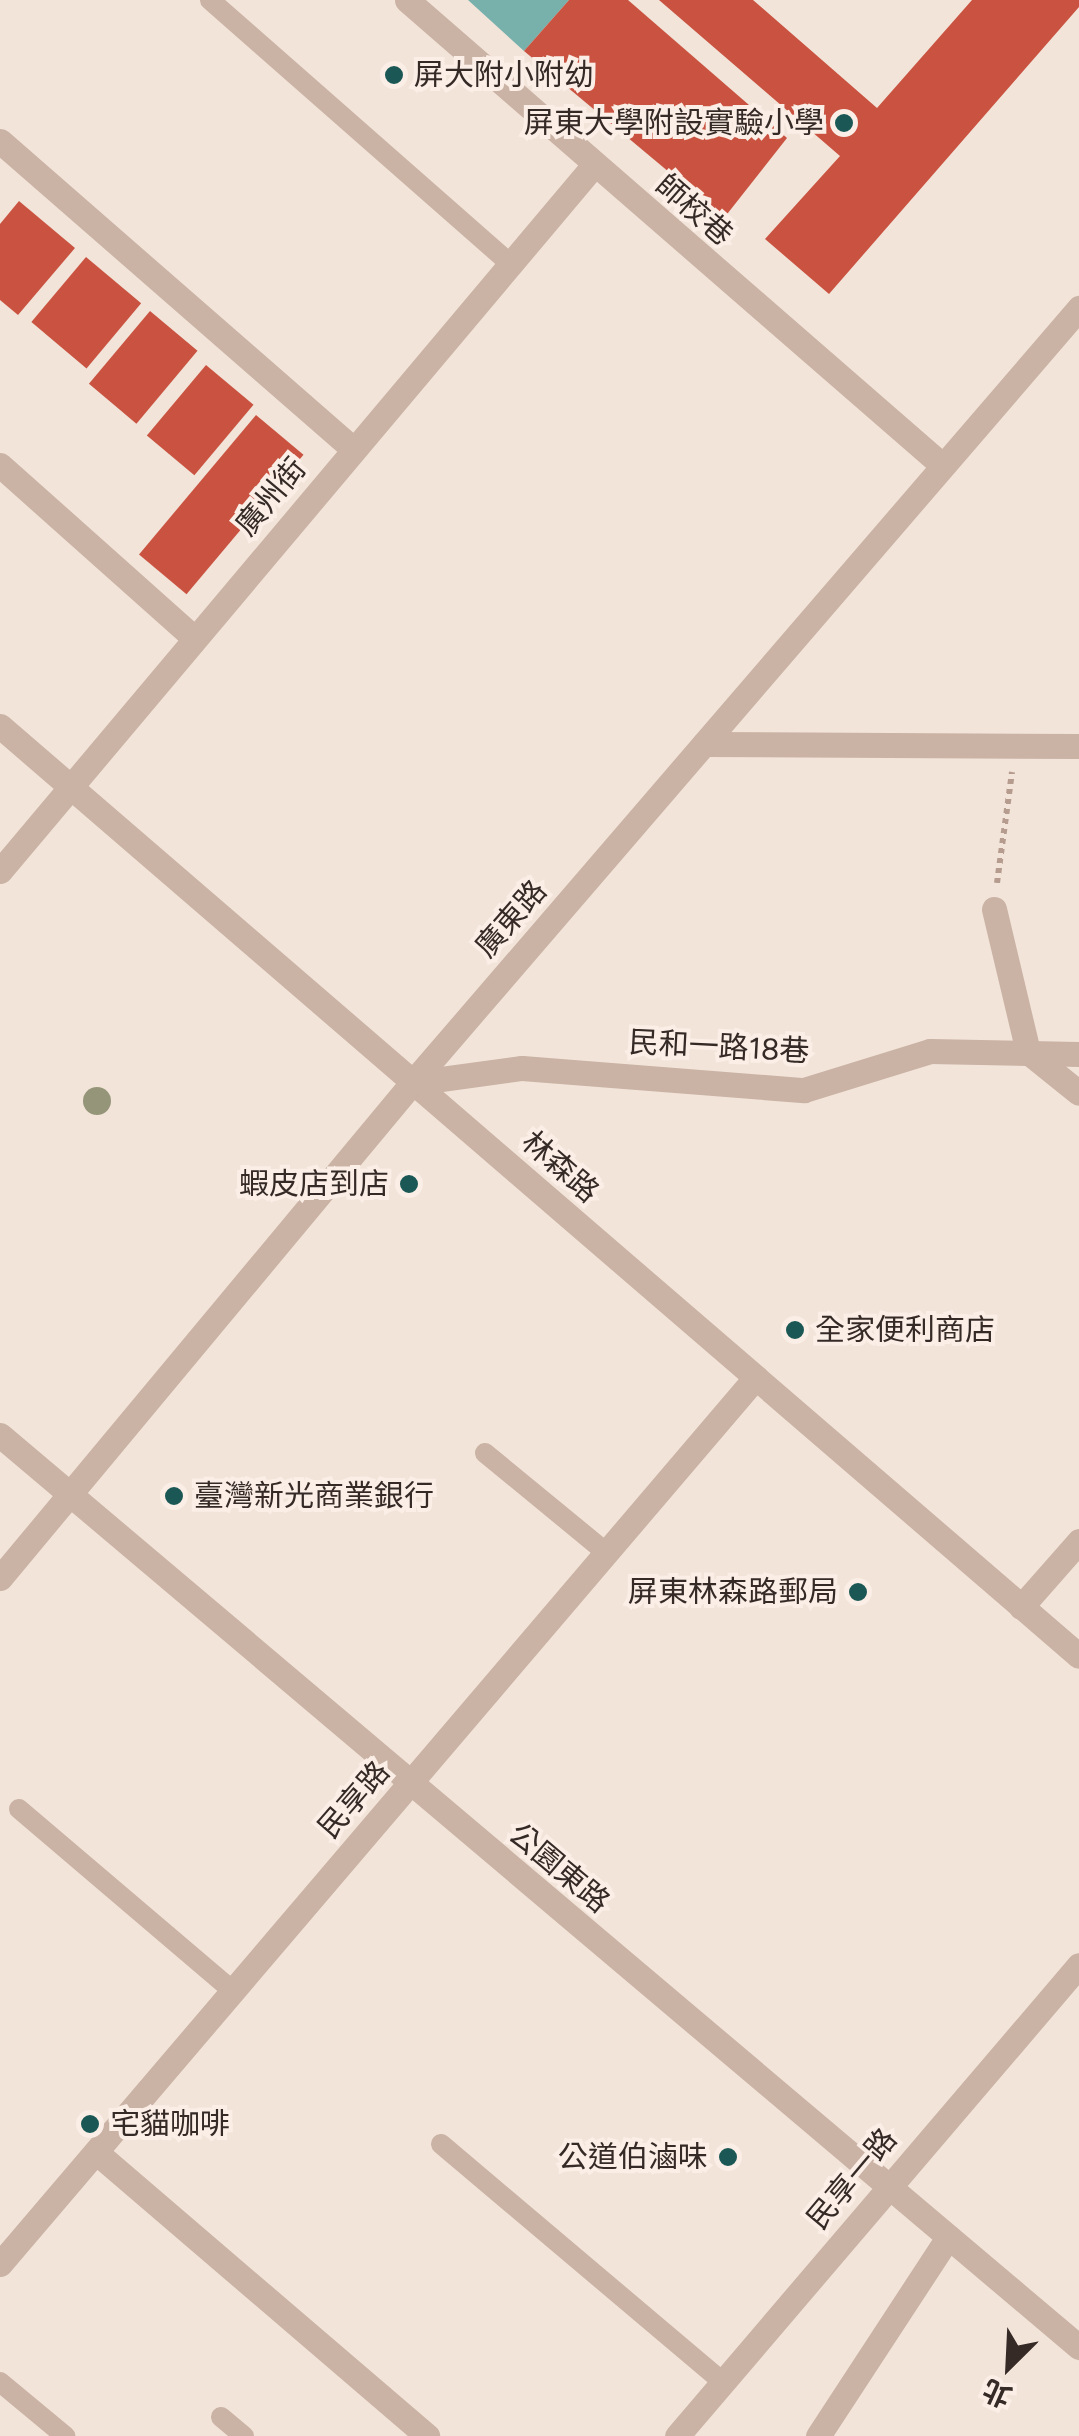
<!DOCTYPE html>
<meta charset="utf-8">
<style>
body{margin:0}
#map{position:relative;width:1079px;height:2436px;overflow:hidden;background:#f2e4d9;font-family:Figtree,"Noto Sans TC",sans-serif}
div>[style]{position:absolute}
.water>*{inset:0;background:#78b0ac}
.building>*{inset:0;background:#c95340;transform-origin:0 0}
.path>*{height:6px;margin-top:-3px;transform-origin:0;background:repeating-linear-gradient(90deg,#b69c8f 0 5px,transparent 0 10px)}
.service>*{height:20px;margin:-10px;padding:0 10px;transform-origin:10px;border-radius:10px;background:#cab2a5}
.minor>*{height:25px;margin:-12.5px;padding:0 12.5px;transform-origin:12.5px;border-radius:12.5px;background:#cab2a5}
.tertiary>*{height:25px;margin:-12.5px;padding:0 12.5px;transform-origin:12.5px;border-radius:12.5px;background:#cab2a5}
.trees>*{width:28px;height:28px;margin:-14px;border-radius:50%;background:#959579}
.dots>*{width:28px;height:28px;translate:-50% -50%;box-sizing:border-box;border:5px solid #faeee6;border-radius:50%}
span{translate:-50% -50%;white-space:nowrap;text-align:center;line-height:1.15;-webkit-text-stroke:8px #faeee6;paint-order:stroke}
.poi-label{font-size:30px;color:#362a27}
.left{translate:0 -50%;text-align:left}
.right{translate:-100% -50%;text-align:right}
.street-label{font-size:30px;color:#362a27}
.north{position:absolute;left:959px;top:2316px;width:100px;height:100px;-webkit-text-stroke:8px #faeee6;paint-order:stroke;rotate:204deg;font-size:28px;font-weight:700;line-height:40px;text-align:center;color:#362a27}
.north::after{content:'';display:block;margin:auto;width:35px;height:45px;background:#362a27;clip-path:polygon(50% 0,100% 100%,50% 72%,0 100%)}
</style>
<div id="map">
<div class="water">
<div style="clip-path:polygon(468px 0,569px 0,524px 51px)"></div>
</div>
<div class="building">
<div style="clip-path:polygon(569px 0,628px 0,787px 138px,724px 218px,524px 51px)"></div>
<div style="clip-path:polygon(659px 0,753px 0,877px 108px,972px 0,1079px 0,1079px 7px,829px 294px,765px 239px,840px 156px)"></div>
<div style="clip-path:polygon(19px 201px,75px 248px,18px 315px,0 300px,0 224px)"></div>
<div style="left:86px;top:257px;width:72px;height:85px;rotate:40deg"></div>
<div style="left:150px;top:311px;width:62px;height:95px;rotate:40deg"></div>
<div style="left:206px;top:365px;width:62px;height:92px;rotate:40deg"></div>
<div style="left:256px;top:415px;width:62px;height:182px;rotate:40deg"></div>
</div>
<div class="path">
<div style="left:997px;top:883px;width:112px;rotate:-82.3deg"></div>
</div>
<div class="service">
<div style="left:210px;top:0;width:400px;rotate:41.3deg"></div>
<div style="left:485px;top:1453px;width:159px;rotate:39.4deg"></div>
<div style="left:19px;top:1809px;width:281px;rotate:40.4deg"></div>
<div style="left:441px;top:2144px;width:369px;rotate:40.2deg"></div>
<div style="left:0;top:2382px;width:85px;rotate:39.7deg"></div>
<div style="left:221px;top:2417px;width:30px;rotate:40deg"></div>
</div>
<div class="minor">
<div style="left:407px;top:0;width:709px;rotate:41deg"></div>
<div style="left:0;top:141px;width:468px;rotate:41.1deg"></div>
<div style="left:0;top:465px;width:260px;rotate:41.7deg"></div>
<div style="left:0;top:726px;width:1424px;rotate:40.76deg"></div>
<div style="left:704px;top:744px;width:375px;rotate:0.3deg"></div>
<div style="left:0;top:871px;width:921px;rotate:-49.93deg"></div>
<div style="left:994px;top:909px;width:147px;rotate:76.6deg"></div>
<div style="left:1028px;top:1052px;width:65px;rotate:38.8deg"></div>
<div style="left:412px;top:1083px;width:111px;rotate:-7.8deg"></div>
<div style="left:522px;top:1068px;width:283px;rotate:4.5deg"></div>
<div style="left:804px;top:1090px;width:132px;rotate:-17.2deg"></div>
<div style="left:930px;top:1051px;width:149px;rotate:1.2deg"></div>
<div style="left:0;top:1435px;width:1413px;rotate:40.21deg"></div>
<div style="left:1021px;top:1607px;width:88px;rotate:-48.7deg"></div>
<div style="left:97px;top:2153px;width:435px;rotate:40.6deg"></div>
<div style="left:0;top:2264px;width:1165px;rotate:-49.56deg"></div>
<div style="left:677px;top:2436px;width:619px;rotate:-49.52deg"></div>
<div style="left:818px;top:2436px;width:238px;rotate:-56.8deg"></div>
</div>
<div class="tertiary">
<div style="left:0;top:1578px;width:644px;rotate:-50.23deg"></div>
<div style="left:412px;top:1083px;width:1023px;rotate:-49.28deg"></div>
</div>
<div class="trees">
<div style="left:97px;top:1101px"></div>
</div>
<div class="dots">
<div style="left:394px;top:75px;background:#1b5855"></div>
<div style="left:844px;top:123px;background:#1b5855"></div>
<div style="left:409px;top:1184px;background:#1b5855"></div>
<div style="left:795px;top:1330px;background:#1b5855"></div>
<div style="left:174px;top:1496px;background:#1b5855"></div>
<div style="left:858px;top:1592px;background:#1b5855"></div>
<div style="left:90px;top:2124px;background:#1b5855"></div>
<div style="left:728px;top:2157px;background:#1b5855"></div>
</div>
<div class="poi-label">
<span class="left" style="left:414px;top:75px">屏大附小附幼</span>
<span class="right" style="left:824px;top:123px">屏東大學附設實驗小學</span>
<span class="right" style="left:389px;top:1184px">蝦皮店到店</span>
<span class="left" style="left:815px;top:1330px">全家便利商店</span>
<span class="left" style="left:194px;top:1496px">臺灣新光商業銀行</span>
<span class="right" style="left:838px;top:1592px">屏東林森路郵局</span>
<span class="left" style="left:110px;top:2124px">宅貓咖啡</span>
<span class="right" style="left:708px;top:2157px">公道伯滷味</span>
</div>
<div class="street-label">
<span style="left:694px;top:210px;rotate:41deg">師校巷</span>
<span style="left:271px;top:497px;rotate:-50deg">廣州街</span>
<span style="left:511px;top:919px;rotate:-49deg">廣東路</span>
<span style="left:719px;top:1047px;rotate:3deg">民和一路18巷</span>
<span style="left:560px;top:1167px;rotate:41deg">林森路</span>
<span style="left:354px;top:1800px;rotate:-49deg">民享路</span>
<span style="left:559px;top:1868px;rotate:40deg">公園東路</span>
<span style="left:852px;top:2179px;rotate:-50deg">民享一路</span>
</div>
<div class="north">北</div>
</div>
